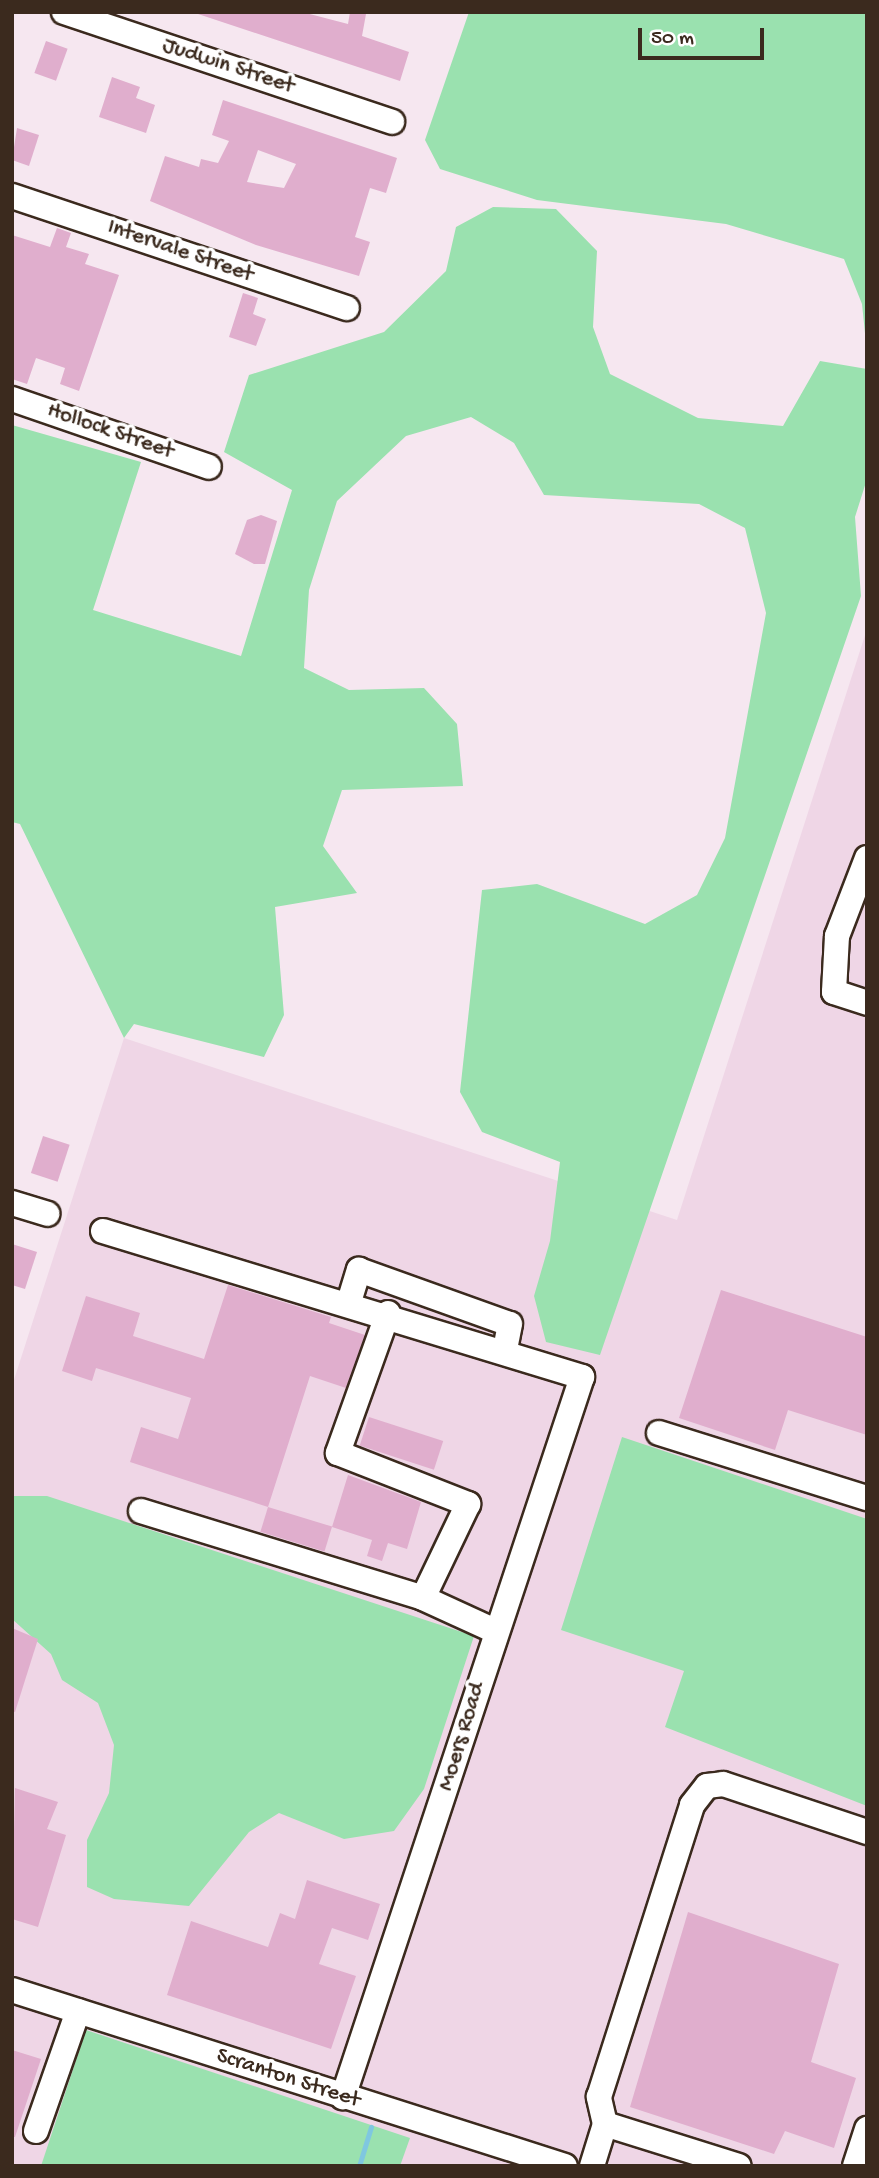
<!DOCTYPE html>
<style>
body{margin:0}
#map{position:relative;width:879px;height:2178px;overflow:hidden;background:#f6e7f0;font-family:"Gochi Hand",sans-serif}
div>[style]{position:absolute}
.built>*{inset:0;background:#efd6e6}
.green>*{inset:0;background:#9ae1af}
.stream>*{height:5px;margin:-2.5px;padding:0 2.5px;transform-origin:2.5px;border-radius:2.5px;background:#7fc7e0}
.building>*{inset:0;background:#e0aecd;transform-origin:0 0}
.roads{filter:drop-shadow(2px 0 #3b2a1e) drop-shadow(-2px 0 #3b2a1e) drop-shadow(0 2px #3b2a1e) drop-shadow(0 -2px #3b2a1e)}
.minor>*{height:24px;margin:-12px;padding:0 12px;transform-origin:12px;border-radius:12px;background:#fff}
span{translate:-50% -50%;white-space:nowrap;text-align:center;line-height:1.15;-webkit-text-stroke:7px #fff;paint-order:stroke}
.street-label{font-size:23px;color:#3b2a1e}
.frame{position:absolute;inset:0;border:14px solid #3b2a1e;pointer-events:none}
.scale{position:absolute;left:638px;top:28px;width:126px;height:32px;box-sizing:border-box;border:4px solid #3b2a1e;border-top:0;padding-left:9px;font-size:21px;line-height:24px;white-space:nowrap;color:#3b2a1e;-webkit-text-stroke:5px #fff;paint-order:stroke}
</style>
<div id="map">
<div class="built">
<div style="clip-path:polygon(867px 629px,867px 2166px,12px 2166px,12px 1386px,124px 1038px,677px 1220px)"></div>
</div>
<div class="green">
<div style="clip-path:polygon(469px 12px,867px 12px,867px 353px,862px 304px,844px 259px,726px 224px,537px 200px,440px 169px,425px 140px)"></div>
<div style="clip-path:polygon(493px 207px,556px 209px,597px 251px,593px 327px,610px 374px,698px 418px,783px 426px,820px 361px,867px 369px,867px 479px,855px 517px,861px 596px,600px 1355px,546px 1342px,534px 1296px,550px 1241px,560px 1162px,482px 1132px,460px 1092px,482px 890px,537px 884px,645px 924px,697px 895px,725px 838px,766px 613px,745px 528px,699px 504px,544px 495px,514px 443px,471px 417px,406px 436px,337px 501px,309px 590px,304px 668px,349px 690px,424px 688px,457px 724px,463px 786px,342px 790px,323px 846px,357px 893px,275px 907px,284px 1015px,264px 1057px,134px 1024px,124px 1038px,20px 824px,12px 822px,12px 425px,141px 462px,93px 610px,241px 656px,292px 490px,224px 452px,249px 375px,384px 332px,446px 271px,456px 227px)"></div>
<div style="clip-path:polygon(622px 1437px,867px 1519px,867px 1806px,665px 1727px,684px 1671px,561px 1630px)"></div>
<div style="clip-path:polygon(12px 1496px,47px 1496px,474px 1636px,424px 1789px,394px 1831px,344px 1839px,279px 1813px,249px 1832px,189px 1906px,114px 1899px,87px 1887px,87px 1840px,109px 1793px,114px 1745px,98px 1703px,62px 1680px,51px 1654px,12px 1619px)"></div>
<div style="clip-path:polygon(86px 2030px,410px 2138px,400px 2166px,41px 2166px)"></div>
</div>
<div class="stream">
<div style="left:359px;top:2166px;width:41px;rotate:-72.9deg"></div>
</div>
<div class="building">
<div style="clip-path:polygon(192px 12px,302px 12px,348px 24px,350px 12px,366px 14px,362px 36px,409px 52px,400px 81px)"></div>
<div style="left:46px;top:41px;width:23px;height:34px;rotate:20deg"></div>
<div style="clip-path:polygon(112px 77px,140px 87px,136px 98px,155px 105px,146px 133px,99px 117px)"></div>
<div style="clip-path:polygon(evenodd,223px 100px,397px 158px,386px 193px,370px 188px,355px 237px,370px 242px,359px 276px,256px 245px,150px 201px,165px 156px,199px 167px,201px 159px,218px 163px,229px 141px,212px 135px,223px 100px,258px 150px,296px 164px,284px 188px,247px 182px,258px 150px)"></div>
<div style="clip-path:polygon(17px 128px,39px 135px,29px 166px,12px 160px)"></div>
<div style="clip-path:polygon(57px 228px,71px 233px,66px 247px,89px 254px,85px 264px,119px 275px,79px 391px,60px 384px,65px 368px,36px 358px,27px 384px,12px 379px,12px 235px,50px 247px)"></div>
<div style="clip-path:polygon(243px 293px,258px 298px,253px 314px,266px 319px,256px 346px,229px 337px)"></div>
<div style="clip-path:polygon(261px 515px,277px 521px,265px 564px,254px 564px,235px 554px,247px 520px)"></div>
<div style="left:43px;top:1136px;width:28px;height:39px;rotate:18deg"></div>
<div style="clip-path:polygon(12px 1244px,37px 1252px,25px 1289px,12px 1285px)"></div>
<div style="clip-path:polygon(228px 1285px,331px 1317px,329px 1323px,365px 1335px,346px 1388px,310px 1376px,268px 1507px,130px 1462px,141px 1427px,178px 1439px,191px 1398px,96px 1368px,92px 1381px,62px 1371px,86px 1296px,140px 1313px,133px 1336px,204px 1359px)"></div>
<div style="clip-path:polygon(721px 1290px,867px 1337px,867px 1435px,788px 1410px,775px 1450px,679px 1418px)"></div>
<div style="left:369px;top:1417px;width:78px;height:30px;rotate:18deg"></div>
<div style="clip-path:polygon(348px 1475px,421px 1502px,407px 1549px,388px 1543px,382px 1561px,367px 1556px,372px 1540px,332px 1527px)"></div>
<div style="left:268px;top:1507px;width:67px;height:26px;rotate:17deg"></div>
<div style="clip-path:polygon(12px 1628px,38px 1639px,15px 1712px,12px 1711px)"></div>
<div style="clip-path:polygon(15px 1788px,58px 1802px,47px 1829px,66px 1835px,38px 1927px,12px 1919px)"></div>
<div style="clip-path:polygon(307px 1880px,380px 1904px,368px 1940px,332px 1928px,319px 1964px,356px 1976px,331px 2049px,167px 1995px,191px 1921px,268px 1947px,280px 1913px,295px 1919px)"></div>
<div style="clip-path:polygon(688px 1912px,839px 1964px,811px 2062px,856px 2078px,834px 2148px,785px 2131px,774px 2154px,630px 2107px)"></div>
<div style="clip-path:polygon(12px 2050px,41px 2059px,15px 2137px,12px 2137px)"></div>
</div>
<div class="roads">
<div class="minor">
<div style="left:64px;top:12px;width:346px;rotate:18.5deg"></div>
<div style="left:12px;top:196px;width:353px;rotate:18.5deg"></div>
<div style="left:12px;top:399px;width:208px;rotate:19deg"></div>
<div style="left:867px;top:858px;width:84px;rotate:111deg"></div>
<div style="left:837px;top:936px;width:56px;rotate:93.1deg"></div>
<div style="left:834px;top:992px;width:35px;rotate:18deg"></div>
<div style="left:12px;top:1203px;width:37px;rotate:17deg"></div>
<div style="left:103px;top:1231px;width:501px;rotate:16.95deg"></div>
<div style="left:582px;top:1377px;width:759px;rotate:108.36deg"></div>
<div style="left:349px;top:1302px;width:34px;rotate:-73deg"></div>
<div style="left:359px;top:1270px;width:160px;rotate:19.7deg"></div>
<div style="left:510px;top:1324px;width:26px;rotate:101deg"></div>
<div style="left:388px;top:1313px;width:149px;rotate:109.7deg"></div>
<div style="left:338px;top:1453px;width:140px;rotate:21.4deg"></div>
<div style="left:468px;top:1504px;width:104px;rotate:115.6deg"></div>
<div style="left:659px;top:1433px;width:218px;rotate:17.4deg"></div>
<div style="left:141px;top:1511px;width:295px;rotate:17.1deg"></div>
<div style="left:423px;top:1598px;width:79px;rotate:24.6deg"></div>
<div style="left:12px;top:1990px;width:580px;rotate:17.65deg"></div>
<div style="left:605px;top:2124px;width:140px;rotate:17.4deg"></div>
<div style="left:36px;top:2131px;width:127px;rotate:-70.7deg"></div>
<div style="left:592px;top:2166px;width:44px;rotate:-72.8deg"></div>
<div style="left:605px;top:2124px;width:28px;rotate:-103deg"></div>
<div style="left:599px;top:2097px;width:306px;rotate:-72.3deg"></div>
<div style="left:692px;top:1805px;width:24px;rotate:-52deg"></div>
<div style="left:707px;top:1786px;width:16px;rotate:-7deg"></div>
<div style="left:723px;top:1784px;width:152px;rotate:18.4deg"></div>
<div style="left:855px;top:2166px;width:39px;rotate:-72deg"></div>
</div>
</div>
<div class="street-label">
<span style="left:228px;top:67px;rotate:18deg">Judwin Street</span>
<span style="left:180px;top:252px;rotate:19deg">Intervale Street</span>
<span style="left:110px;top:432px;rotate:19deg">Hollock Street</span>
<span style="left:463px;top:1737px;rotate:-73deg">Moers Road</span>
<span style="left:288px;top:2079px;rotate:18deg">Scranton Street</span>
</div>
<div class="frame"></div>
<div class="scale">50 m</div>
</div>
